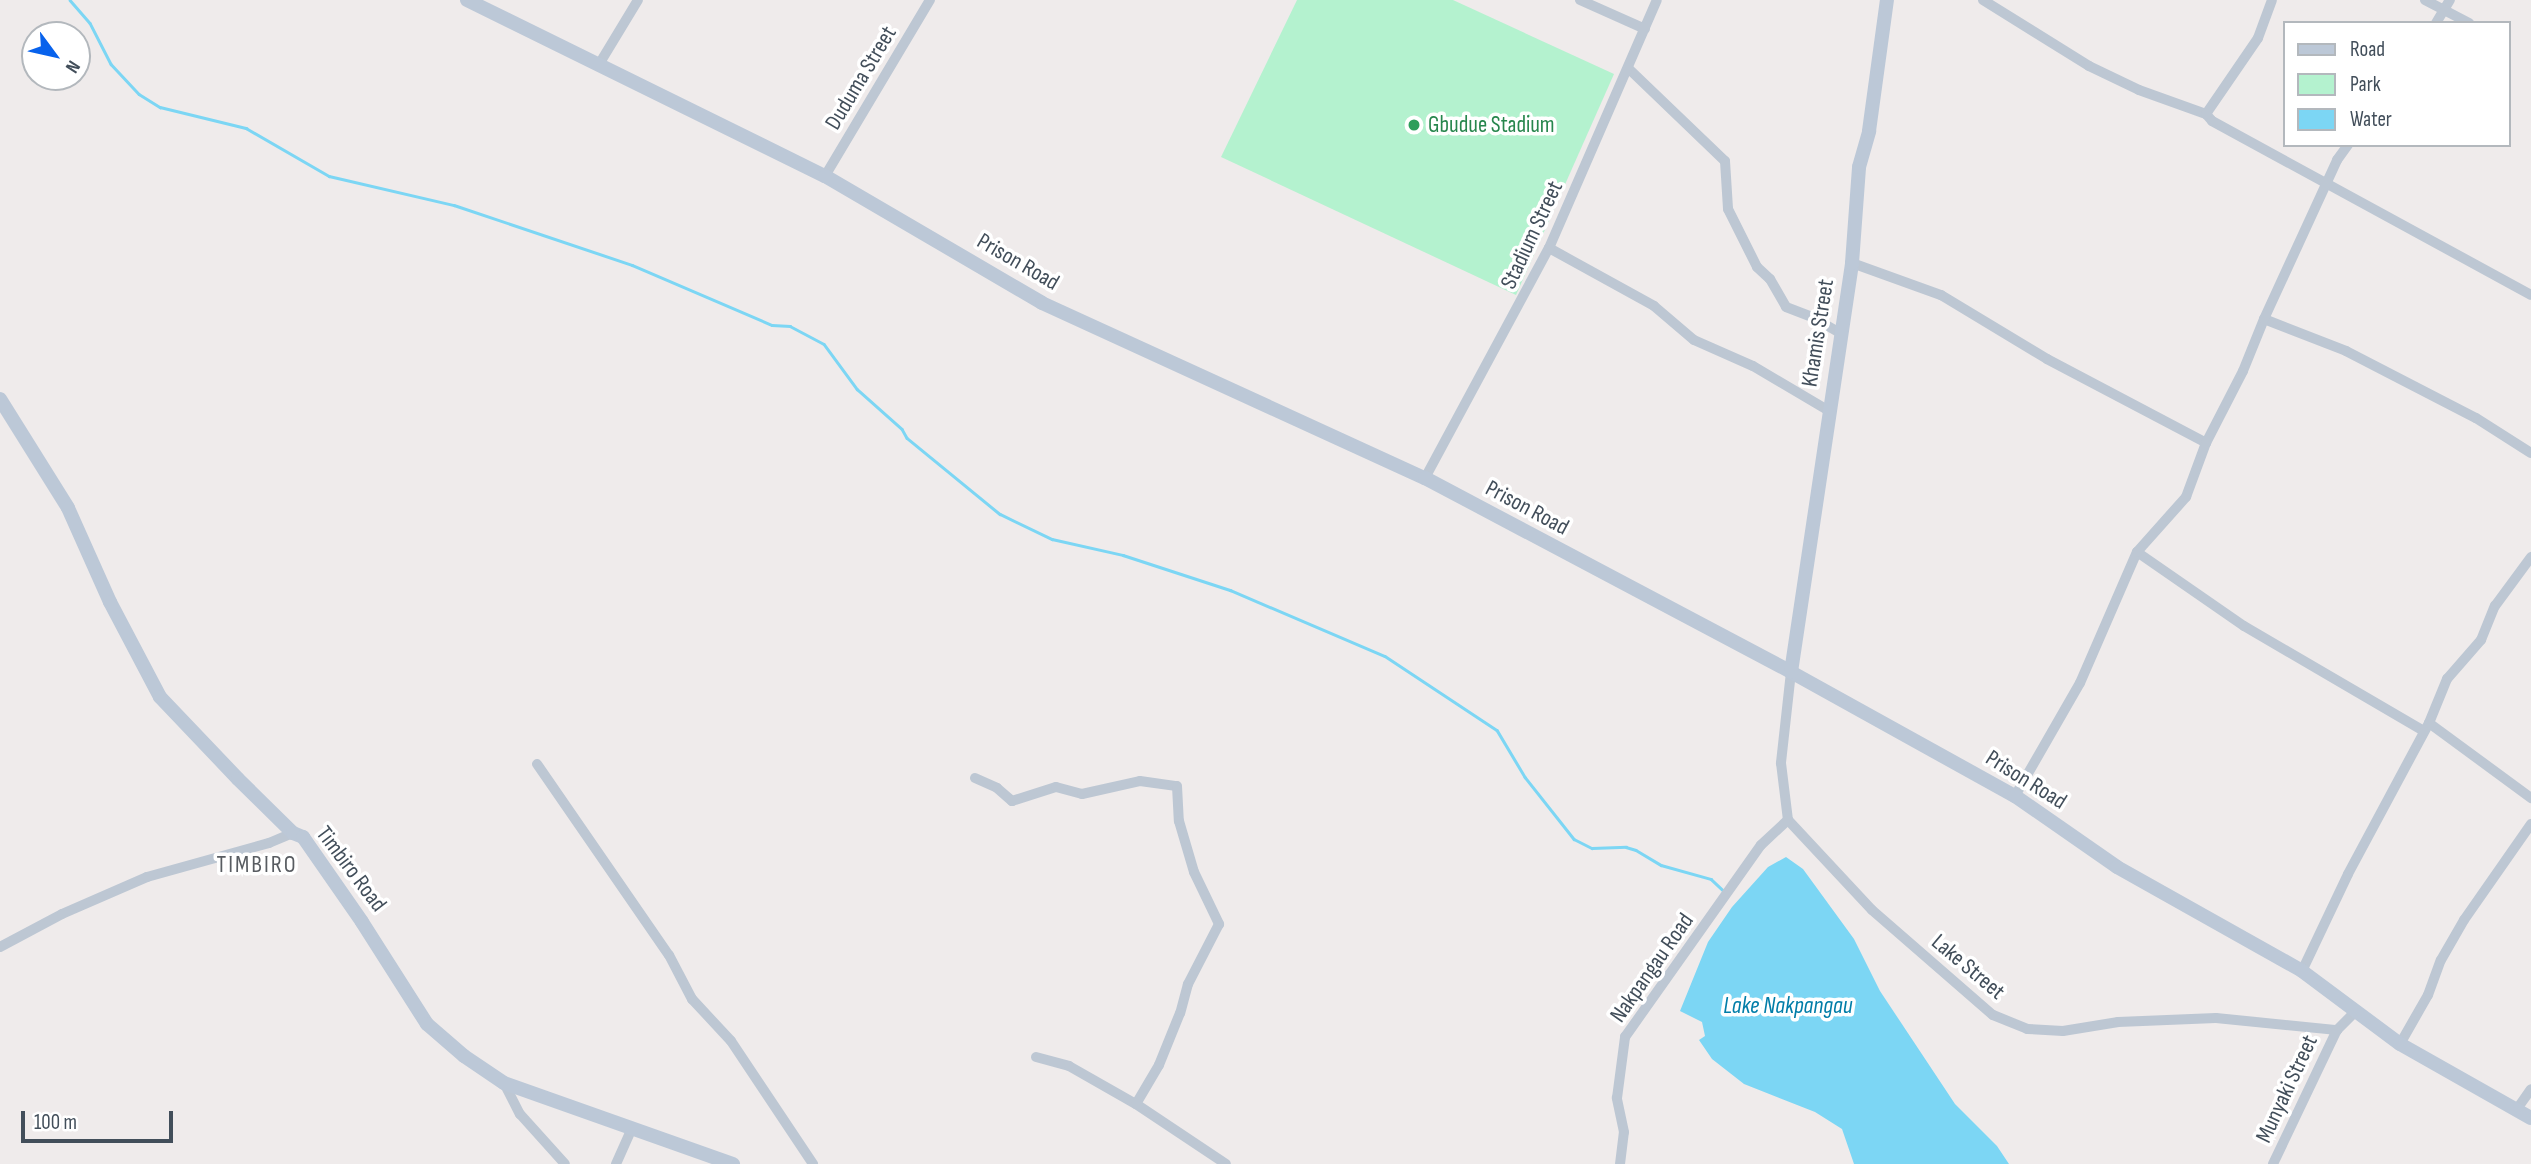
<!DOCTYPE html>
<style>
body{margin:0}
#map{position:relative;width:2531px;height:1164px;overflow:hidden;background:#efebeb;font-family:"Sofia Sans Condensed",sans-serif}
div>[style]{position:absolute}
.green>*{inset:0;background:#b4f2cf}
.water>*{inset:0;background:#7cd6f4}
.stream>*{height:2.5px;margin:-1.25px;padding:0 1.25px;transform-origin:1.25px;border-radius:1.25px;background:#7cd6f4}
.street>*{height:10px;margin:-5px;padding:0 5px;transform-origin:5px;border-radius:5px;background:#bdc7d3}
.secondary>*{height:14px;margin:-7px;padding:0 7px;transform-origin:7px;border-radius:7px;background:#bcc8d7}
.dots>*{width:19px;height:19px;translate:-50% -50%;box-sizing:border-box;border:4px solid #fff;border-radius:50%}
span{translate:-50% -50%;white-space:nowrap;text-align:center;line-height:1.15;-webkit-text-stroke:7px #fff;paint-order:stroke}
.street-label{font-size:23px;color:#424e5a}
.leisure-label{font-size:23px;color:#27864d}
.left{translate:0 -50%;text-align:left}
.neighbourhood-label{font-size:24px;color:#585c61;letter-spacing:2px}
.water-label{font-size:24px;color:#017da8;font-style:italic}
.legend{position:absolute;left:2283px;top:21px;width:228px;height:126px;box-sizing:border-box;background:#fff;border:2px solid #b3b8bd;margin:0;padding:9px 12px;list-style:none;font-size:21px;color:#424e5a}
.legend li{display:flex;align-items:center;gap:14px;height:35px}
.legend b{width:35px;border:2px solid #b3b8bd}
.north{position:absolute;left:21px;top:21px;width:70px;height:70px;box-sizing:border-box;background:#fff;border:2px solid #b3b8bd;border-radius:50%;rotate:123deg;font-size:19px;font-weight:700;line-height:28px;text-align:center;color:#424e5a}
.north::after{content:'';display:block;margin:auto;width:24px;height:32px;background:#0862ec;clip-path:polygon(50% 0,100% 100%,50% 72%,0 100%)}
.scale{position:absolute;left:21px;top:1111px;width:152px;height:32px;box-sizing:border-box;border:4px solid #424e5a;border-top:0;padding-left:9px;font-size:21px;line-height:24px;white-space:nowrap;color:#424e5a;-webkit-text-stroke:5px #fff;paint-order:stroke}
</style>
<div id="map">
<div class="green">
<div style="clip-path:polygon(1297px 0,1453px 0,1614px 74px,1516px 295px,1221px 157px)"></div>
</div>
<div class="water">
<div style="clip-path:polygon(1786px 857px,1803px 869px,1854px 939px,1880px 991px,1955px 1104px,1997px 1146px,2009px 1164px,1854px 1164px,1842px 1129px,1815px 1112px,1744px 1084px,1712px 1059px,1699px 1040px,1705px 1036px,1702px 1022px,1680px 1011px,1708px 942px,1732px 907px,1768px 867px)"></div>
</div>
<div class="stream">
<div style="left:70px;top:0;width:30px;rotate:49deg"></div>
<div style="left:90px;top:23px;width:46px;rotate:62.9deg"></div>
<div style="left:111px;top:64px;width:41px;rotate:47deg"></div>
<div style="left:139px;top:94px;width:25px;rotate:32deg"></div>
<div style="left:160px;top:107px;width:89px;rotate:13.7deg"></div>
<div style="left:246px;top:128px;width:96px;rotate:30deg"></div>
<div style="left:329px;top:176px;width:128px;rotate:13.1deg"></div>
<div style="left:454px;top:205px;width:188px;rotate:18.6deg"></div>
<div style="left:632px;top:265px;width:152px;rotate:23.2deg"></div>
<div style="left:772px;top:325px;width:18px;rotate:3deg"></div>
<div style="left:790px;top:326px;width:38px;rotate:28deg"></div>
<div style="left:824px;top:344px;width:56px;rotate:53.7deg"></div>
<div style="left:857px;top:389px;width:60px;rotate:41.6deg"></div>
<div style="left:902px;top:429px;width:10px;rotate:61deg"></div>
<div style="left:907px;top:438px;width:120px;rotate:39.3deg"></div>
<div style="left:1000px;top:514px;width:58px;rotate:25.7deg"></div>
<div style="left:1052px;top:539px;width:73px;rotate:12.7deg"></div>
<div style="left:1123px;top:555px;width:113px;rotate:18.1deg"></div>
<div style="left:1230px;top:590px;width:168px;rotate:23.1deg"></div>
<div style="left:1385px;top:656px;width:134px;rotate:33.5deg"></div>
<div style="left:1497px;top:730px;width:55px;rotate:59.2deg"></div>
<div style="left:1525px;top:777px;width:79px;rotate:51.7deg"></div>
<div style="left:1574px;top:839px;width:20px;rotate:27deg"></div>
<div style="left:1592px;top:848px;width:34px;rotate:-2deg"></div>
<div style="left:1626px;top:847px;width:10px;rotate:17deg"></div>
<div style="left:1636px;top:850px;width:29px;rotate:31deg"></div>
<div style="left:1661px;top:865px;width:52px;rotate:15.6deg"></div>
<div style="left:1711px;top:879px;width:18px;rotate:43deg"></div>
</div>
<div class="street">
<div style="left:1580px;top:0;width:71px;rotate:24deg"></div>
<div style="left:1983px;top:0;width:125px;rotate:31.9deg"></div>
<div style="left:2089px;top:66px;width:55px;rotate:25.6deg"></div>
<div style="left:2139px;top:90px;width:71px;rotate:19.7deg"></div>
<div style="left:2206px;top:114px;width:9px;rotate:49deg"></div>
<div style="left:2212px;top:121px;width:363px;rotate:28.6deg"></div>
<div style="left:2425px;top:0;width:50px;rotate:27.6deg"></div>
<div style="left:2436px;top:23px;width:27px;rotate:-59deg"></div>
<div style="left:598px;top:66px;width:77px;rotate:-58.8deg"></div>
<div style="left:1629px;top:69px;width:133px;rotate:43.8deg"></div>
<div style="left:1725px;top:161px;width:48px;rotate:86.4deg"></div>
<div style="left:1728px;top:209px;width:65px;rotate:63.4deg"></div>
<div style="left:1757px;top:267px;width:18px;rotate:43deg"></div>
<div style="left:1770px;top:279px;width:32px;rotate:60deg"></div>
<div style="left:1786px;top:307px;width:30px;rotate:21deg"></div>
<div style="left:1814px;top:318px;width:32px;rotate:30deg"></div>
<div style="left:2206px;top:114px;width:92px;rotate:-55.6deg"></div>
<div style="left:2258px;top:38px;width:40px;rotate:-69.8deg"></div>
<div style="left:825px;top:176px;width:205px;rotate:-59.2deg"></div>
<div style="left:1549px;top:248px;width:120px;rotate:28.9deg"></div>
<div style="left:1654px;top:306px;width:52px;rotate:40.4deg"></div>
<div style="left:1694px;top:340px;width:64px;rotate:23.8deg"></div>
<div style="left:1753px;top:366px;width:88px;rotate:30.6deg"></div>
<div style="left:1852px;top:263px;width:95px;rotate:19.8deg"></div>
<div style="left:1941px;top:295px;width:124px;rotate:31.1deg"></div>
<div style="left:2047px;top:359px;width:180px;rotate:27.8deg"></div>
<div style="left:2264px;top:319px;width:88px;rotate:21.3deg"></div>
<div style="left:2346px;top:351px;width:146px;rotate:27.3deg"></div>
<div style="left:2476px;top:418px;width:65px;rotate:32.5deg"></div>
<div style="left:1425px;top:478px;width:261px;rotate:-61.7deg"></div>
<div style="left:1549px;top:248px;width:270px;rotate:-66.5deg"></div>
<div style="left:2137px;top:552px;width:130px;rotate:34.7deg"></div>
<div style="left:2244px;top:626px;width:208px;rotate:30.3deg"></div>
<div style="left:1791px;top:672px;width:92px;rotate:96.3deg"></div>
<div style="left:1781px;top:763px;width:57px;rotate:83deg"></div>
<div style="left:1788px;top:820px;width:123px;rotate:47deg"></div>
<div style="left:1872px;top:910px;width:160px;rotate:41deg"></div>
<div style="left:1993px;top:1015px;width:37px;rotate:22deg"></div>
<div style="left:2027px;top:1029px;width:36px;rotate:3deg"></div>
<div style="left:2063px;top:1031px;width:56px;rotate:-9.3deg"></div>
<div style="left:2118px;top:1022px;width:98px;rotate:-2.3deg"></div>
<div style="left:2216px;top:1018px;width:122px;rotate:5.7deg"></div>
<div style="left:2337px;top:1030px;width:27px;rotate:-45deg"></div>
<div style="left:2429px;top:723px;width:127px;rotate:36.3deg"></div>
<div style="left:537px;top:764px;width:232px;rotate:55.4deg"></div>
<div style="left:669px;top:955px;width:50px;rotate:62.4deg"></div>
<div style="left:692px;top:999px;width:57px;rotate:47.1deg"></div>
<div style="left:731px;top:1041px;width:148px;rotate:56.3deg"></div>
<div style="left:975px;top:778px;width:24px;rotate:24deg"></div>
<div style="left:997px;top:788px;width:20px;rotate:41deg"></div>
<div style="left:1012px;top:801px;width:46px;rotate:-17.7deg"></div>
<div style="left:1056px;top:787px;width:27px;rotate:15deg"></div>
<div style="left:1082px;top:794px;width:59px;rotate:-12.6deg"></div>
<div style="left:1140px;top:781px;width:37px;rotate:8deg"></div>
<div style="left:1177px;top:786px;width:35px;rotate:87deg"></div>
<div style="left:1179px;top:821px;width:53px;rotate:73.6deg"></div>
<div style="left:1194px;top:872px;width:58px;rotate:64.3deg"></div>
<div style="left:1219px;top:924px;width:68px;rotate:117.3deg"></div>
<div style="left:1188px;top:984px;width:30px;rotate:105deg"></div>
<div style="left:1180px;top:1013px;width:56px;rotate:112deg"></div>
<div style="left:1159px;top:1065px;width:45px;rotate:120.5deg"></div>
<div style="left:2015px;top:796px;width:130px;rotate:-60.1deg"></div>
<div style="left:2080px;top:683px;width:143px;rotate:-66.5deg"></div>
<div style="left:2137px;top:552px;width:74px;rotate:-48.3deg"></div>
<div style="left:2186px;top:497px;width:58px;rotate:-69.7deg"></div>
<div style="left:2206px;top:443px;width:81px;rotate:-62.8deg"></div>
<div style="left:2243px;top:371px;width:56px;rotate:-68deg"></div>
<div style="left:2264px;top:319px;width:175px;rotate:-65.3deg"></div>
<div style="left:2337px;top:160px;width:19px;rotate:-54deg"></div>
<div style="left:0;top:947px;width:70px;rotate:-28deg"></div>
<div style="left:62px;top:914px;width:93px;rotate:-23.5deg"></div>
<div style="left:147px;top:877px;width:127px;rotate:-15.6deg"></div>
<div style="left:269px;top:843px;width:26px;rotate:-23deg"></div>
<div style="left:2302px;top:971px;width:107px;rotate:-64.6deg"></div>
<div style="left:2348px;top:874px;width:171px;rotate:-61.8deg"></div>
<div style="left:2429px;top:723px;width:48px;rotate:-67.8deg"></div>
<div style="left:2447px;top:679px;width:52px;rotate:-48.9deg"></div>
<div style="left:2481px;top:640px;width:37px;rotate:-68deg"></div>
<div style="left:2495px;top:606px;width:61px;rotate:-53.7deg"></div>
<div style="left:2400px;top:1044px;width:56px;rotate:-60.3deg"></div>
<div style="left:2428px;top:995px;width:37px;rotate:-70deg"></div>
<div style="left:2441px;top:960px;width:46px;rotate:-60.1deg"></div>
<div style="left:2464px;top:920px;width:117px;rotate:-55.1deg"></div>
<div style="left:1036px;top:1057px;width:34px;rotate:15deg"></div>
<div style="left:1069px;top:1066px;width:77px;rotate:29.6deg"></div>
<div style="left:1136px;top:1104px;width:108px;rotate:33.7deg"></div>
<div style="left:504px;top:1083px;width:35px;rotate:63deg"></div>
<div style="left:520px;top:1114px;width:67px;rotate:48deg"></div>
<div style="left:2517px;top:1109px;width:24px;rotate:-55deg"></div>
<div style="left:616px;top:1164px;width:37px;rotate:-66deg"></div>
<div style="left:1620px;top:1164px;width:32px;rotate:-83deg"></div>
<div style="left:1624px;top:1132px;width:35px;rotate:-102deg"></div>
<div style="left:1617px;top:1098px;width:62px;rotate:-82.5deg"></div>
<div style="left:1625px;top:1037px;width:235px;rotate:-54.7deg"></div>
<div style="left:1761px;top:845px;width:37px;rotate:-43deg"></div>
<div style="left:2273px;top:1164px;width:148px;rotate:-64.5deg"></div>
</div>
<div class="secondary">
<div style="left:467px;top:0;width:399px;rotate:26.2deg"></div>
<div style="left:825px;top:176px;width:251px;rotate:30.3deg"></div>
<div style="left:1042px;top:303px;width:421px;rotate:24.6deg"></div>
<div style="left:1425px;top:478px;width:414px;rotate:27.9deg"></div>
<div style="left:1791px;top:672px;width:256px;rotate:29deg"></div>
<div style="left:2015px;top:796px;width:124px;rotate:34.8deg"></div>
<div style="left:2117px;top:867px;width:212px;rotate:29.3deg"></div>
<div style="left:2302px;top:971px;width:122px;rotate:36.7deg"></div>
<div style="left:2400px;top:1044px;width:150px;rotate:29.5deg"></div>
<div style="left:0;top:399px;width:128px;rotate:58deg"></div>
<div style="left:68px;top:508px;width:103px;rotate:65.9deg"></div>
<div style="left:110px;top:602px;width:107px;rotate:62.2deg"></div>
<div style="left:160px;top:697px;width:113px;rotate:46.4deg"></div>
<div style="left:238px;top:779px;width:77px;rotate:44.5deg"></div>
<div style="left:293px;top:833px;width:11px;rotate:22deg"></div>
<div style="left:303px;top:837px;width:103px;rotate:55.2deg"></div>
<div style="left:362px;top:922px;width:121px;rotate:57.5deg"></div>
<div style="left:427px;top:1024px;width:49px;rotate:40.9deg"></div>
<div style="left:464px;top:1056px;width:48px;rotate:34deg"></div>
<div style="left:504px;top:1083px;width:243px;rotate:19.5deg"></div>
<div style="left:1791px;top:672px;width:414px;rotate:-81.5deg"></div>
<div style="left:1852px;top:263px;width:96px;rotate:-85.8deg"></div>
<div style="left:1859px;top:167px;width:37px;rotate:-74deg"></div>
<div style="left:1869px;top:131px;width:132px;rotate:-82.2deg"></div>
</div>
<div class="dots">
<div style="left:1414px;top:125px;background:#2e9e5b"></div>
</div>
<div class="street-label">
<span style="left:861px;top:78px;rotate:-59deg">Duduma Street</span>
<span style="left:1532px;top:235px;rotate:-65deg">Stadium Street</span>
<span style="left:1018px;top:262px;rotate:30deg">Prison Road</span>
<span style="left:1818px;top:333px;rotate:-81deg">Khamis Street</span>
<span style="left:1527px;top:508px;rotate:28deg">Prison Road</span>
<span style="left:2026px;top:780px;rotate:32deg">Prison Road</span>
<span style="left:351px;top:869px;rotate:53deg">Timbiro Road</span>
<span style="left:1968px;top:967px;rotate:40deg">Lake Street</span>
<span style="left:1652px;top:968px;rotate:-55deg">Nakpangau Road</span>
<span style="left:2287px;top:1089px;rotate:-65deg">Munyaki Street</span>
</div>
<div class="leisure-label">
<span class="left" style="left:1428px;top:125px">Gbudue Stadium</span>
</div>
<div class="neighbourhood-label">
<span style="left:257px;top:865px">TIMBIRO</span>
</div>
<div class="water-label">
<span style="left:1788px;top:1006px">Lake Nakpangau</span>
</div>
<ul class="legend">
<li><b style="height:9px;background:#bcc8d7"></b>Road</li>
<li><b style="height:19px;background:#b4f2cf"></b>Park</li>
<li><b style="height:19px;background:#7cd6f4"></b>Water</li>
</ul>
<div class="north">N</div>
<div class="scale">100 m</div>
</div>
